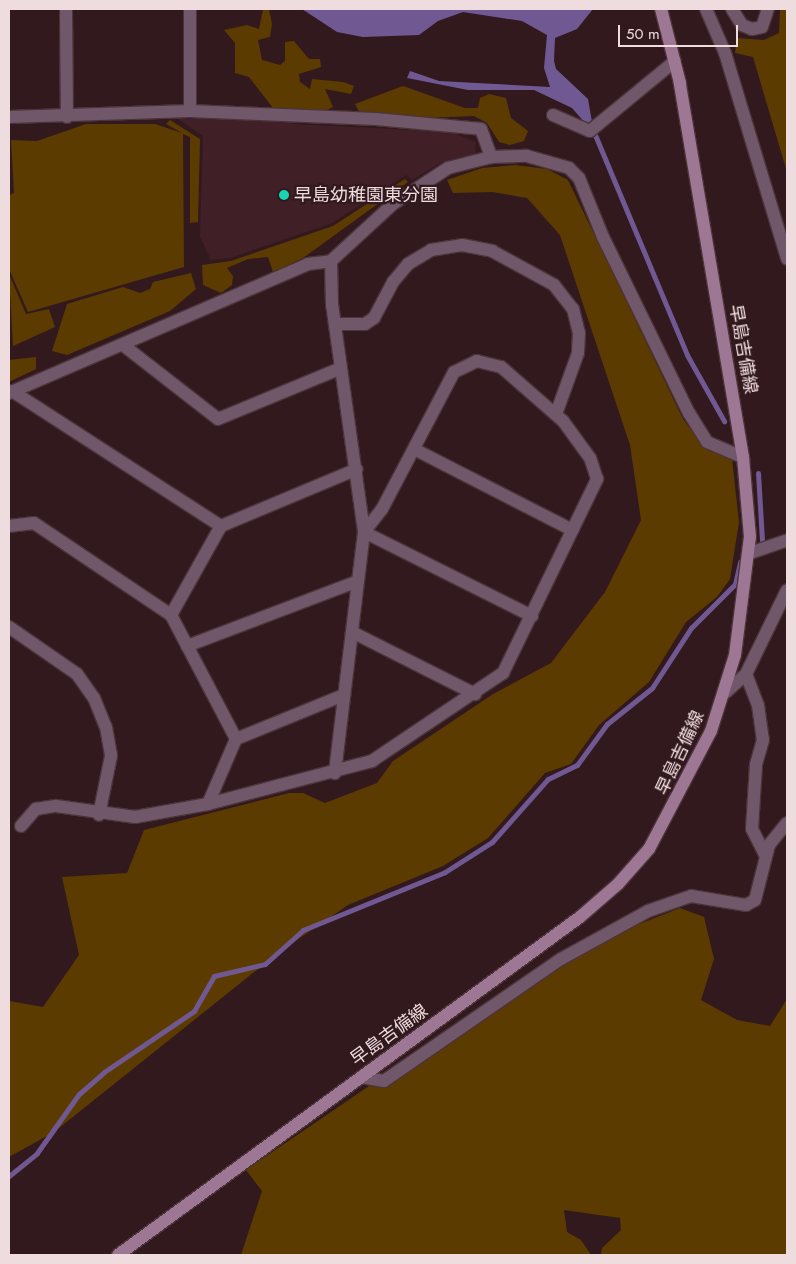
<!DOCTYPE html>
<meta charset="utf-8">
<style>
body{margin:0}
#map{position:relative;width:796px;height:1264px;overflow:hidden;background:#32191e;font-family:Jost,"Noto Sans JP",sans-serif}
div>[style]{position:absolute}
.built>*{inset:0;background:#402026}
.green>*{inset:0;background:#5c3b00}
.water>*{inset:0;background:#705992}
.stream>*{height:5px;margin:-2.5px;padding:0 2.5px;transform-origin:2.5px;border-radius:2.5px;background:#705992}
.roads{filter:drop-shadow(1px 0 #4c3439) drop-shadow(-1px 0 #4c3439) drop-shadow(0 1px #4c3439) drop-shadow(0 -1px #4c3439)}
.street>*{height:12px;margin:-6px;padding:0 6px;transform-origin:6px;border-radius:6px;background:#70586a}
.secondary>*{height:12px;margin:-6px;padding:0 6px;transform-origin:6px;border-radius:6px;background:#9d7793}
.dots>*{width:14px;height:14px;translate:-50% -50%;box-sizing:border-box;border:2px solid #32191e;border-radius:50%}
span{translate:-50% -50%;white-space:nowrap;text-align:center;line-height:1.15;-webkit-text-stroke:4.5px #32191e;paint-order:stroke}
.poi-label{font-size:18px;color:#eedcdf}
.left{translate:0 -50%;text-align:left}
.street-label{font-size:18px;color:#eedcdf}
.frame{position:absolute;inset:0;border:10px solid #eedcdf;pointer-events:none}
.scale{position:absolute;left:618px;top:25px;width:120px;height:22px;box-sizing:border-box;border:2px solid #eedcdf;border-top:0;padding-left:6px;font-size:15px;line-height:18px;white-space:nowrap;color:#eedcdf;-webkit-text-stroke:4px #32191e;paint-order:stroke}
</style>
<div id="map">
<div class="built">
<div style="clip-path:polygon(272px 118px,294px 124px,451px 132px,476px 142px,475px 154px,442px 162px,412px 180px,406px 175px,332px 223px,230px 258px,211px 260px,200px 237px,203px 136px,178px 119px)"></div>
</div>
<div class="green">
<div style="clip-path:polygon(263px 9px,269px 9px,272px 24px,270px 37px,258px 40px,262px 60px,280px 65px,285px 61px,285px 42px,294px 41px,309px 59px,320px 59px,321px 67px,299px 74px,300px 82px,310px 89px,312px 79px,343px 82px,354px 86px,351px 94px,325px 89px,333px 107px,323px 112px,273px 108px,249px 77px,235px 73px,235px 43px,224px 30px,247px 25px,259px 29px)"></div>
<div style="clip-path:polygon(780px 9px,787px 9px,787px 172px,753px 57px,735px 53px,737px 38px,764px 40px,779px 33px)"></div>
<div style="clip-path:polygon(403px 86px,465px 108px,478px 108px,480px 98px,489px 94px,506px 98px,511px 118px,528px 131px,524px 141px,510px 145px,499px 142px,487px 123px,474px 116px,427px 118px,359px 112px,355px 104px)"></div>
<div style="clip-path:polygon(170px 120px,200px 139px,198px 222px,190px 223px,190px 137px,183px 134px,184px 267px,28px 312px,9px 269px,9px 195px,14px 193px,11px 140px,37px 141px,86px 124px,155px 124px,182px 133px,166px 124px)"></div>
<div style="clip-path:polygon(515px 165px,547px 169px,568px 180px,683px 419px,705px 448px,732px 459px,739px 522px,730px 579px,717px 597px,686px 622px,649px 682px,599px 725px,571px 764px,545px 773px,488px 838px,443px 866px,348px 905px,278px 953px,54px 1132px,9px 1157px,9px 1001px,43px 1007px,79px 955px,62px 877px,127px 873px,144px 830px,289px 793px,303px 793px,325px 803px,377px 783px,393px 761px,493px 694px,551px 663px,605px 592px,641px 520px,630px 445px,560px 235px,527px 198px,493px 192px,453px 193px,447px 180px,482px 168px)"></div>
<div style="clip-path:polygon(405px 179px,408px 182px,303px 258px,273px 272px,268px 257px,248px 259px,227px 268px,233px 276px,232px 285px,221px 293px,203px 285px,202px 265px,231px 261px,333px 226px)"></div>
<div style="clip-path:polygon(191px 273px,196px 289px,170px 311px,67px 355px,52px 351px,67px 304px,123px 287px,140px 293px,150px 289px,153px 282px)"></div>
<div style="clip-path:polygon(9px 274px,26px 314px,49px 309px,55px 327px,13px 346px)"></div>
<div style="clip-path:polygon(36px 357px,36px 369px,9px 382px,9px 360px)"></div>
<div style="clip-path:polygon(680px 908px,704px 917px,714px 959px,701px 1000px,737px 1020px,770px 1026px,787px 999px,787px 1255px,601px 1255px,602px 1248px,621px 1230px,620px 1218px,564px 1210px,567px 1232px,581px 1240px,591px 1255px,241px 1255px,262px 1191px,246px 1170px,369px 1086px,387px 1087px,575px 957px,614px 934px)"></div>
</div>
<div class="water">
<div style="clip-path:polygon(302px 9px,593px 9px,577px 29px,555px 38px,554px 61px,556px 69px,588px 99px,592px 122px,586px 124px,572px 108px,534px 90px,468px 90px,407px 78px,410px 71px,439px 81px,550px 87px,544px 68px,547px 35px,522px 21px,463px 12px,438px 21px,419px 35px,363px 37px,337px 32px)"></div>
</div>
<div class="stream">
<div style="left:593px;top:130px;width:244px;rotate:67.3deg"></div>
<div style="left:687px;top:355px;width:76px;rotate:60.7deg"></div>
<div style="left:758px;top:473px;width:68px;rotate:86.6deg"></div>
<div style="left:9px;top:1176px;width:36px;rotate:-39deg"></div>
<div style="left:37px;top:1153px;width:72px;rotate:-54.6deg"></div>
<div style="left:79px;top:1094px;width:33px;rotate:-41deg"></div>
<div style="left:104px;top:1072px;width:109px;rotate:-34.1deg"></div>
<div style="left:194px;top:1011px;width:40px;rotate:-60.3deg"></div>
<div style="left:214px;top:976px;width:52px;rotate:-13.2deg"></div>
<div style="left:265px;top:964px;width:51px;rotate:-41.8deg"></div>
<div style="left:303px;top:930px;width:153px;rotate:-22.2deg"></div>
<div style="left:445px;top:872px;width:56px;rotate:-32.6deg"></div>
<div style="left:492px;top:842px;width:84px;rotate:-48.4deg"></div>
<div style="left:548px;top:779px;width:32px;rotate:-26deg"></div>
<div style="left:577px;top:765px;width:51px;rotate:-53.8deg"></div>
<div style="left:607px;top:724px;width:58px;rotate:-38.7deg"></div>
<div style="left:652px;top:688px;width:72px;rotate:-57deg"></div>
<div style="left:691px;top:628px;width:62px;rotate:-45deg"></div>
<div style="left:735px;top:584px;width:23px;rotate:-77deg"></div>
</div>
<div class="roads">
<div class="street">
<div style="left:66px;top:9px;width:108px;rotate:89.5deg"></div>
<div style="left:706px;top:9px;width:48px;rotate:66.6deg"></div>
<div style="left:725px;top:53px;width:215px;rotate:73.2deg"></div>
<div style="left:732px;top:9px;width:19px;rotate:58deg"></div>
<div style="left:742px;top:25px;width:11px;rotate:22deg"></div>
<div style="left:752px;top:29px;width:10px;rotate:-11deg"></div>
<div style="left:762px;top:27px;width:19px;rotate:-72deg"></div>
<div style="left:190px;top:111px;width:102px;rotate:-90deg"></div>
<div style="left:553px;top:115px;width:40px;rotate:23.4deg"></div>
<div style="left:590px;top:131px;width:110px;rotate:-39.5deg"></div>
<div style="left:9px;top:117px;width:181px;rotate:-1.9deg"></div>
<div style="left:190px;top:111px;width:186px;rotate:2.5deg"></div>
<div style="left:376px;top:119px;width:105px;rotate:5.4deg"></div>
<div style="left:481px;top:129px;width:30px;rotate:70deg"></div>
<div style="left:331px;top:261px;width:43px;rotate:88.7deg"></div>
<div style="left:332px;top:304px;width:230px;rotate:82deg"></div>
<div style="left:364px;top:532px;width:243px;rotate:96.9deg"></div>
<div style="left:335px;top:324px;width:30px"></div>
<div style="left:365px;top:324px;width:11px;rotate:-34deg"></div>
<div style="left:374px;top:318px;width:41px;rotate:-62.2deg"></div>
<div style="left:393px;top:282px;width:23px;rotate:-50deg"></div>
<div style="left:408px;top:264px;width:27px;rotate:-31deg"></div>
<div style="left:431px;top:250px;width:31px;rotate:-9deg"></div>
<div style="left:462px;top:245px;width:31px;rotate:11deg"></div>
<div style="left:492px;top:251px;width:71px;rotate:28.7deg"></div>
<div style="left:554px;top:285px;width:31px;rotate:52deg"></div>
<div style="left:573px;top:309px;width:25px;rotate:76deg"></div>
<div style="left:579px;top:333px;width:20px;rotate:93deg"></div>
<div style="left:578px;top:353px;width:65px;rotate:109.8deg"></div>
<div style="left:123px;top:345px;width:120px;rotate:37.9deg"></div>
<div style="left:218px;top:419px;width:133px;rotate:-22.5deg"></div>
<div style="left:12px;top:391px;width:249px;rotate:32.9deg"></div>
<div style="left:9px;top:393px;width:326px;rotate:-23.3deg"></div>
<div style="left:308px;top:264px;width:23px;rotate:-7deg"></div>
<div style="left:331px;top:261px;width:84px;rotate:-42.6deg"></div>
<div style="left:393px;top:204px;width:66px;rotate:-33.2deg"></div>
<div style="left:448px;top:168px;width:44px;rotate:-14.3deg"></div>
<div style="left:491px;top:157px;width:36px;rotate:-2deg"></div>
<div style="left:527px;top:156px;width:44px;rotate:15.9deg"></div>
<div style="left:569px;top:168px;width:14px;rotate:45deg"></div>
<div style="left:579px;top:178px;width:64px;rotate:67.9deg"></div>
<div style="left:603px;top:237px;width:196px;rotate:64deg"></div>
<div style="left:689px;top:413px;width:34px;rotate:58deg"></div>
<div style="left:707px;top:442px;width:39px;rotate:23deg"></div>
<div style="left:414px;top:449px;width:178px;rotate:27.1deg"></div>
<div style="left:9px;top:526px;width:25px;rotate:-7deg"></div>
<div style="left:34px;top:523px;width:165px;rotate:33.9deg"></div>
<div style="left:171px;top:615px;width:140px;rotate:62.3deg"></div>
<div style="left:236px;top:739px;width:71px;rotate:113.3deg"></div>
<div style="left:364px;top:532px;width:188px;rotate:26.6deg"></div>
<div style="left:750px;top:553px;width:39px;rotate:-19deg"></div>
<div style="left:171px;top:615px;width:102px;rotate:-60.7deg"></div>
<div style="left:221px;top:526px;width:147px;rotate:-22.7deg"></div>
<div style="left:9px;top:627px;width:83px;rotate:34.7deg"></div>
<div style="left:77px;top:674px;width:29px;rotate:55deg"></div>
<div style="left:94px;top:698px;width:31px;rotate:68deg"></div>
<div style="left:106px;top:727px;width:29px;rotate:80deg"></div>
<div style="left:111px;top:756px;width:60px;rotate:101.5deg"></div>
<div style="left:352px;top:632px;width:138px;rotate:26.8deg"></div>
<div style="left:187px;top:646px;width:183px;rotate:-20.8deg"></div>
<div style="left:746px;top:674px;width:33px;rotate:69deg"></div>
<div style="left:758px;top:705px;width:35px;rotate:82deg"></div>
<div style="left:763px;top:740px;width:26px;rotate:106deg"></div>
<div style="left:756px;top:765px;width:64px;rotate:93.6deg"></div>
<div style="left:752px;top:829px;width:30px;rotate:63deg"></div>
<div style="left:726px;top:692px;width:27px;rotate:-42deg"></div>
<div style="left:746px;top:674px;width:93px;rotate:-64deg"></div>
<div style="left:236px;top:739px;width:117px;rotate:-22.2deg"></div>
<div style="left:21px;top:826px;width:23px;rotate:-49deg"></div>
<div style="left:36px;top:809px;width:20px;rotate:-9deg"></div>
<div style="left:56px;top:806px;width:80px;rotate:7.9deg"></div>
<div style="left:135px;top:817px;width:74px;rotate:-10.1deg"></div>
<div style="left:208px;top:804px;width:170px;rotate:-14.7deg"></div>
<div style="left:372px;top:761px;width:158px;rotate:-33.9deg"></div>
<div style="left:503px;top:673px;width:216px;rotate:-64.1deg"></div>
<div style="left:597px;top:479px;width:22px;rotate:-108deg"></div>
<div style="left:590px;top:458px;width:46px;rotate:-126.1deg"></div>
<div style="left:563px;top:421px;width:82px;rotate:-138.9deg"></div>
<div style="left:501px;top:367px;width:25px;rotate:-166deg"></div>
<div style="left:477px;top:361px;width:25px;rotate:154deg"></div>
<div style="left:454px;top:372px;width:155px;rotate:117.7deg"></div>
<div style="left:382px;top:509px;width:29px;rotate:128deg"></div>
<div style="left:361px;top:1077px;width:23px;rotate:10deg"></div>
<div style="left:384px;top:1081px;width:215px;rotate:-34.6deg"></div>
<div style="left:561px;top:959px;width:99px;rotate:-28.9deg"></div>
<div style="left:648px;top:911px;width:46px;rotate:-19.2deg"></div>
<div style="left:691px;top:896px;width:56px;rotate:9.3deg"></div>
<div style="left:746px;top:905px;width:10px;rotate:-29deg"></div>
<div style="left:755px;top:900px;width:57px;rotate:-75.7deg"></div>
<div style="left:769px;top:845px;width:28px;rotate:-51deg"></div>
</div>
<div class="secondary">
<div style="left:118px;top:1255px;width:572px;rotate:-36.19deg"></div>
<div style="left:580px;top:917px;width:50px;rotate:-41deg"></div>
<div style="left:618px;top:884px;width:47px;rotate:-48.5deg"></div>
<div style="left:649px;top:849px;width:133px;rotate:-62.3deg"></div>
<div style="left:711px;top:731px;width:80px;rotate:-72.5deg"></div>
<div style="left:735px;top:655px;width:119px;rotate:-82.8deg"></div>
<div style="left:750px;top:537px;width:80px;rotate:-95deg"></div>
<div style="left:743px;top:457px;width:379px;rotate:-99.6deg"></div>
<div style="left:680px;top:83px;width:76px;rotate:-104.4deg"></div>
</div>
</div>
<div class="dots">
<div style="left:284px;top:195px;background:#17d5b3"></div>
</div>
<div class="poi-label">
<span class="left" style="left:294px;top:195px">早島幼稚園東分園</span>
</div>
<div class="street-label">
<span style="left:743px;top:349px;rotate:80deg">早島吉備線</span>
<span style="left:680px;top:753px;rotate:-65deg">早島吉備線</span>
<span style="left:389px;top:1035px;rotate:-36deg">早島吉備線</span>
</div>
<div class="frame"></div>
<div class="scale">50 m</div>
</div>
